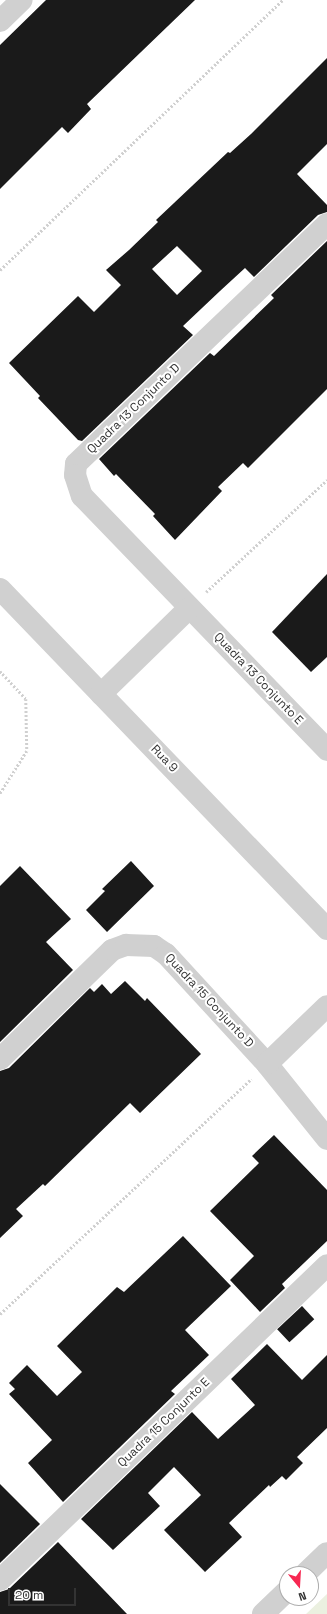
<!DOCTYPE html>
<style>
body{margin:0}
#map{position:relative;width:327px;height:1614px;overflow:hidden;background:#fff;font-family:"Space Grotesk",sans-serif}
div>[style]{position:absolute}
.green>*{inset:0;background:#ebf0e0}
.building>*{inset:0;background:#1a1a1a;transform-origin:0 0}
.path>*{height:2.5px;margin-top:-1.25px;transform-origin:0;background:repeating-linear-gradient(90deg,#d0d0d0 0 2px,transparent 0 4px)}
.minor>*{height:22px;margin:-11px;padding:0 11px;transform-origin:11px;border-radius:11px;background:#d0d0d0}
span{translate:-50% -50%;white-space:nowrap;text-align:center;line-height:1.15;-webkit-text-stroke:4px #fff;paint-order:stroke}
.street-label{font-size:12px;color:#333}
.north{position:absolute;left:279px;top:1566px;width:40px;height:40px;box-sizing:border-box;background:#fff;border:1px solid #adadad;border-radius:50%;rotate:162deg;font-size:11px;font-weight:700;line-height:16px;text-align:center;color:#333}
.north::after{content:'';display:block;margin:auto;width:14px;height:18px;background:#f72852;clip-path:polygon(50% 0,100% 100%,50% 72%,0 100%)}
.scale{position:absolute;left:8px;top:1588px;width:68px;height:18px;box-sizing:border-box;border:2px solid #333;border-top:0;padding-left:5px;font-size:12px;line-height:14px;white-space:nowrap;color:#333;-webkit-text-stroke:3px #fff;paint-order:stroke}
</style>
<div id="map">
<div class="green">
<div style="clip-path:polygon(327px 1594px,327px 1614px,306px 1614px)"></div>
</div>
<div class="building">
<div style="clip-path:polygon(46px 0,195px 0,87px 104px,91px 109px,68px 133px,62px 127px,0 189px,0 45px)"></div>
<div style="clip-path:polygon(evenodd,327px 58px,327px 144px,297px 174px,327px 205px,327px 212px,318px 215px,254px 277px,245px 268px,220px 291px,183px 326px,193px 335px,82px 441px,78px 440px,38px 398px,40px 396px,9px 363px,78px 296px,94px 312px,121px 285px,106px 270px,129px 250px,158px 222px,156px 220px,228px 152px,230px 153px,251px 134px,327px 58px,177px 246px,202px 271px,177px 295px,152px 269px,177px 246px)"></div>
<div style="clip-path:polygon(327px 241px,327px 389px,248px 468px,243px 463px,218px 487px,222px 491px,175px 540px,153px 516px,155px 514px,116px 474px,114px 476px,99px 459px,210px 353px,214px 356px,274px 298px,271px 295px)"></div>
<div style="clip-path:polygon(327px 574px,327px 657px,311px 672px,272px 632px)"></div>
<div style="clip-path:polygon(131px 861px,154px 886px,107px 932px,86px 910px,105px 891px,102px 889px)"></div>
<div style="clip-path:polygon(20px 866px,71px 919px,46px 942px,73px 970px,0 1042px,0 886px)"></div>
<div style="clip-path:polygon(125px 981px,145px 1001px,147px 998px,201px 1054px,140px 1113px,130px 1103px,45px 1186px,43px 1184px,16px 1209px,23px 1216px,0 1238px,0 1071px,9px 1068px,90px 988px,94px 992px,102px 984px,111px 994px)"></div>
<div style="clip-path:polygon(274px 1135px,327px 1190px,327px 1241px,282px 1284px,285px 1288px,260px 1312px,230px 1280px,254px 1256px,210px 1211px,259px 1163px,252px 1156px)"></div>
<div style="clip-path:polygon(183px 1236px,231px 1286px,185px 1330px,209px 1355px,171px 1391px,175px 1394px,63px 1502px,28px 1463px,52px 1440px,9px 1394px,15px 1389px,9px 1383px,27px 1365px,57px 1396px,82px 1372px,57px 1346px,117px 1287px,124px 1292px)"></div>
<div style="left:302px;top:1306px;width:18px;height:34px;rotate:47deg"></div>
<div style="clip-path:polygon(267px 1344px,302px 1380px,327px 1355px,327px 1428px,297px 1457px,303px 1463px,286px 1480px,282px 1476px,270px 1487px,269px 1485px,229px 1523px,242px 1537px,205px 1572px,164px 1530px,201px 1495px,174px 1467px,148px 1493px,160px 1506px,113px 1550px,81px 1519px,192px 1412px,218px 1439px,255px 1405px,231px 1379px)"></div>
<div style="clip-path:polygon(0 1484px,40px 1524px,0 1563px)"></div>
<div style="clip-path:polygon(58px 1542px,127px 1614px,0 1614px,0 1592px,9px 1589px)"></div>
</div>
<div class="path">
<div style="left:0;top:270px;width:391px;rotate:-43.7deg"></div>
<div style="left:206px;top:592px;width:165px;rotate:-42.8deg"></div>
<div style="left:0;top:671px;width:38px;rotate:47deg"></div>
<div style="left:26px;top:699px;width:52px;rotate:88.9deg"></div>
<div style="left:27px;top:751px;width:51px;rotate:122.1deg"></div>
<div style="left:0;top:1314px;width:344px;rotate:-43.1deg"></div>
</div>
<div class="minor">
<div style="left:0;top:21px;width:30px;rotate:-44deg"></div>
<div style="left:327px;top:224px;width:347px;rotate:136.3deg"></div>
<div style="left:76px;top:464px;width:11px;rotate:95deg"></div>
<div style="left:75px;top:475px;width:22px;rotate:72deg"></div>
<div style="left:82px;top:496px;width:353px;rotate:46deg"></div>
<div style="left:0;top:589px;width:472px;rotate:46.1deg"></div>
<div style="left:101px;top:694px;width:122px;rotate:-44.3deg"></div>
<div style="left:0;top:1059px;width:156px;rotate:-44.2deg"></div>
<div style="left:112px;top:950px;width:15px;rotate:-20deg"></div>
<div style="left:126px;top:945px;width:28px;rotate:2deg"></div>
<div style="left:154px;top:946px;width:14px;rotate:34deg"></div>
<div style="left:166px;top:954px;width:149px;rotate:47.4deg"></div>
<div style="left:267px;top:1064px;width:96px;rotate:51.3deg"></div>
<div style="left:267px;top:1064px;width:83px;rotate:-44deg"></div>
<div style="left:305px;top:1574px;width:30px;rotate:-44deg"></div>
<div style="left:0;top:1580px;width:454px;rotate:-43.9deg"></div>
<div style="left:263px;top:1614px;width:33px;rotate:-44deg"></div>
</div>
<div class="street-label">
<span style="left:134px;top:409px;rotate:-44deg">Quadra 13 Conjunto D</span>
<span style="left:258px;top:679px;rotate:46deg">Quadra 13 Conjunto E</span>
<span style="left:164px;top:759px;rotate:46deg">Rua 9</span>
<span style="left:209px;top:1001px;rotate:47deg">Quadra 15 Conjunto D</span>
<span style="left:164px;top:1423px;rotate:-44deg">Quadra 15 Conjunto E</span>
</div>
<div class="north">N</div>
<div class="scale">20 m</div>
</div>
